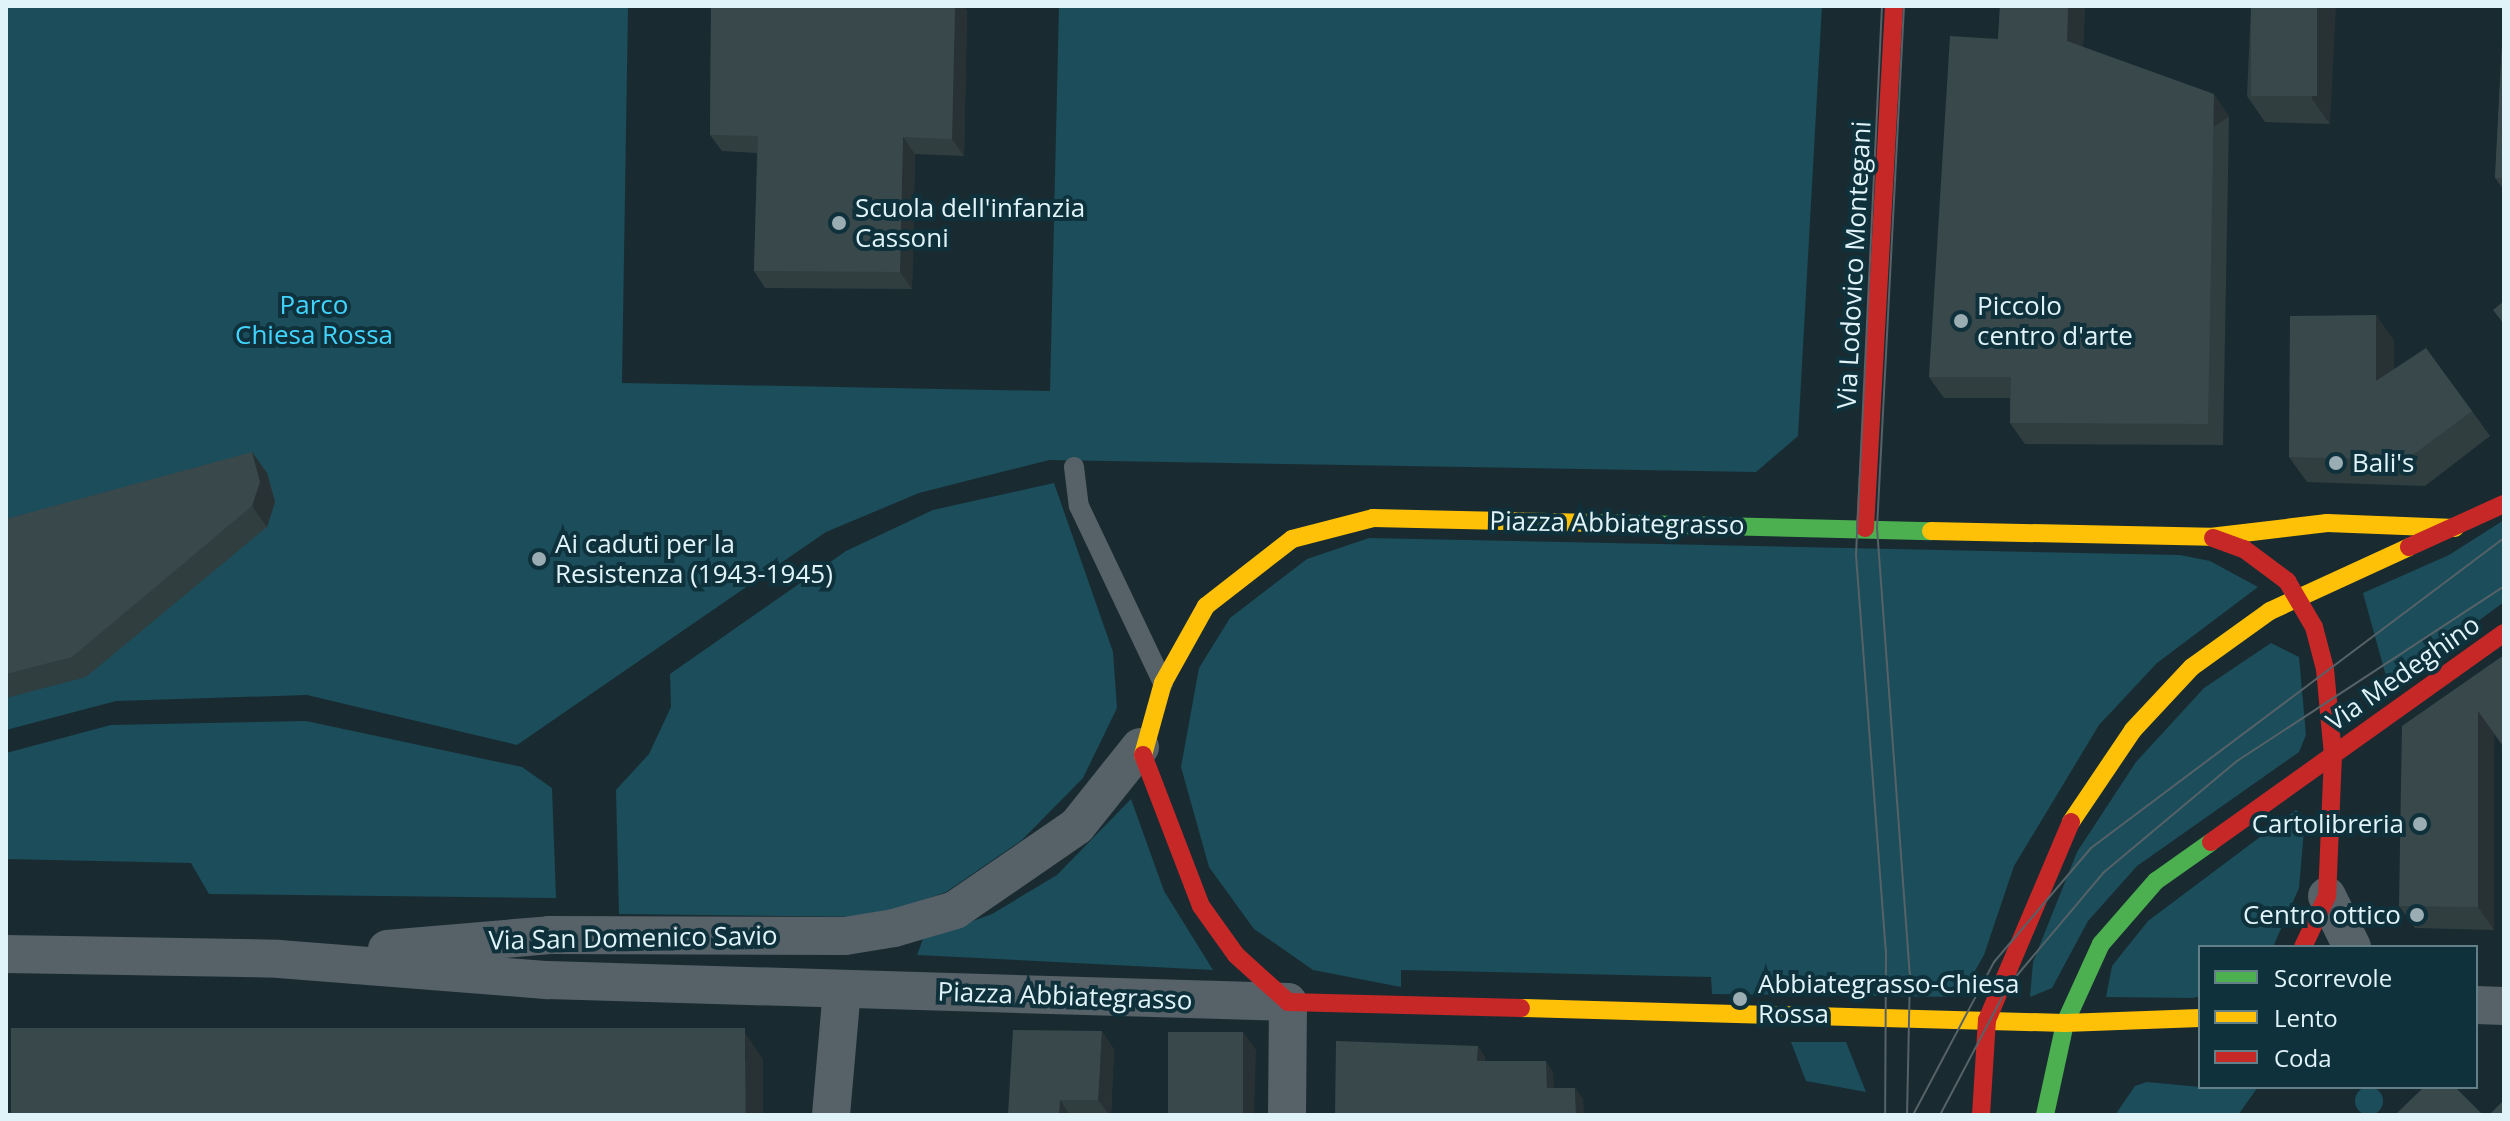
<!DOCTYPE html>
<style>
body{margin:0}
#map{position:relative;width:2510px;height:1121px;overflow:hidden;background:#192b31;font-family:"Open Sans",sans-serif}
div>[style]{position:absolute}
.green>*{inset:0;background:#1b4d5b}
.round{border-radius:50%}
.lane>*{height:20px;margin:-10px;padding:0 10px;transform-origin:10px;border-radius:10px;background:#576168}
.street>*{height:38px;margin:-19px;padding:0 19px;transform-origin:19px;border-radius:19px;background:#576168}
.fast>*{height:18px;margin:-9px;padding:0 9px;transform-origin:9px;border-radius:9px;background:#4caf50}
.slow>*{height:18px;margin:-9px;padding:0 9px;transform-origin:9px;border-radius:9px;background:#ffc107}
.jam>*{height:18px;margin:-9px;padding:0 9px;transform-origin:9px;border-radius:9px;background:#c62828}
.tram>*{height:2px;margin:-1px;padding:0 1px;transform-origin:1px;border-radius:1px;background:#566267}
.wall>*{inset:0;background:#313e40}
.shaded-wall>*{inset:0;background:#283234;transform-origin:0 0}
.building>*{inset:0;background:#39484b;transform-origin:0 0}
.dots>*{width:22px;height:22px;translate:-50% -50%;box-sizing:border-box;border:4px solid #0f313b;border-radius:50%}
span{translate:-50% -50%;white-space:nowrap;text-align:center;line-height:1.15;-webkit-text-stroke:8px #0f313b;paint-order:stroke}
.poi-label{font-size:26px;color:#e0f3f9}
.left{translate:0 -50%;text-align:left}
.right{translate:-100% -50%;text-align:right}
.street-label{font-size:26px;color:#e0f3f9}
.park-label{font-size:26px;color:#42d4fe}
.frame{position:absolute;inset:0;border:8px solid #e0f3f9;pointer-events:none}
.legend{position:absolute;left:2198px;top:945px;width:280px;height:144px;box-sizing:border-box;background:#0f313b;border:2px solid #637f87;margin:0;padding:10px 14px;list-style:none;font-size:24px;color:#e0f3f9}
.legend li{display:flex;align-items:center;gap:16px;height:40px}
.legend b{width:40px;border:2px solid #637f87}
</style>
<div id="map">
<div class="green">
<div style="clip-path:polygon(6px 6px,628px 6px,622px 383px,1050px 391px,1059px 6px,1822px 6px,1798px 436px,1756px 472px,1049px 460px,919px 493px,826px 532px,517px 745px,307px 695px,116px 701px,6px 730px)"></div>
<div style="clip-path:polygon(1054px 483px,1113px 652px,1117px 708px,1083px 778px,1022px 840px,946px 892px,874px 917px,619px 914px,616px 790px,649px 754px,671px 707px,670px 674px,846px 551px,933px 510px)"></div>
<div style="clip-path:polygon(2504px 520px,2504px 602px,2389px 687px,2363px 593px,2449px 555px)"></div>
<div style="clip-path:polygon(1369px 538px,2180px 555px,2210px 561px,2258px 587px,2157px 663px,2099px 725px,2014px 866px,1984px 955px,1960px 997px,1712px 994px,1711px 977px,1401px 970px,1401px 987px,1313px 970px,1254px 929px,1209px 867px,1181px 767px,1199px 668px,1230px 618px,1307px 559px)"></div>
<div style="clip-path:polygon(2271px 643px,2299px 657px,2306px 735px,2299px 752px,2137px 866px,2088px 921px,2052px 988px,2030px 997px,2033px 962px,2077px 852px,2136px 762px,2204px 688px)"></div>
<div style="clip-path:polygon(306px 721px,522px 767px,552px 788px,556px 898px,209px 894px,191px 863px,6px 859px,6px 753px,111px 725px)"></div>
<div style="clip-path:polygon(1131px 799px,1164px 891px,1213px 970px,917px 955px,923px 939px,992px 914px,1057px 875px)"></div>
<div style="clip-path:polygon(2296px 810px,2305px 818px,2299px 888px,2273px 947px,2200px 947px,2200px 996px,2193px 998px,2106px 997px,2112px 966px,2148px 921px)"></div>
<div style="clip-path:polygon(1791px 1042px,1846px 1042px,1866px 1092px,1806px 1081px)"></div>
<div style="clip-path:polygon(2147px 1082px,2200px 1087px,2258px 1087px,2238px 1115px,2115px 1115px,2135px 1086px)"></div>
<div class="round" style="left:2355px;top:1087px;width:28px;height:28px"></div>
</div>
<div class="lane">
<div style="left:1074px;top:467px;width:39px;rotate:83deg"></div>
<div style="left:1079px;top:506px;width:196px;rotate:64.6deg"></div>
</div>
<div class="street">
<div style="left:2327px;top:896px;width:57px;rotate:63.9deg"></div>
<div style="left:387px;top:949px;width:163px;rotate:-4.9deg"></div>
<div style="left:549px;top:935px;width:296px;rotate:0.2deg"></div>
<div style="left:845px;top:936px;width:50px;rotate:-9.3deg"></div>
<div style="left:894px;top:928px;width:64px;rotate:-16.4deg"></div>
<div style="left:955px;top:910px;width:148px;rotate:-34.5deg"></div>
<div style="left:1077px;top:826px;width:101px;rotate:-51.4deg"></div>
<div style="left:6px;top:954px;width:273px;rotate:1deg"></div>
<div style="left:279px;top:959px;width:270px;rotate:4.5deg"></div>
<div style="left:548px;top:980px;width:740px;rotate:1.7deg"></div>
<div style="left:1288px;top:1002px;width:113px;rotate:90.5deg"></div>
<div style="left:2476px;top:1005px;width:28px;rotate:2deg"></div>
<div style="left:831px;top:1115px;width:126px;rotate:-85deg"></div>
</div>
<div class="fast">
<div style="left:1596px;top:523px;width:335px;rotate:1.4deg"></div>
<div style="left:2045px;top:1115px;width:94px;rotate:-77.7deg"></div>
<div style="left:2065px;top:1023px;width:87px;rotate:-65.5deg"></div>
<div style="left:2101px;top:944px;width:84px;rotate:-48.9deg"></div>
<div style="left:2156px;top:881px;width:67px;rotate:-35.3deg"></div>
</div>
<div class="slow">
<div style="left:1931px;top:531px;width:279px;rotate:1.2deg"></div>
<div style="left:2210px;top:537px;width:118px;rotate:-6.8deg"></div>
<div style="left:2327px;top:523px;width:128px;rotate:2.2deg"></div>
<div style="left:1143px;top:755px;width:75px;rotate:-74.5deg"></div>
<div style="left:1163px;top:683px;width:88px;rotate:-60.8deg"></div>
<div style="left:1206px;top:606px;width:109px;rotate:-37.9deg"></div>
<div style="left:1292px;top:539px;width:84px;rotate:-14.5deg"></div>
<div style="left:1373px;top:518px;width:223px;rotate:1.3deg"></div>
<div style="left:2071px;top:822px;width:111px;rotate:-56deg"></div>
<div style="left:2133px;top:730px;width:86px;rotate:-46.9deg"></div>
<div style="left:2192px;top:667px;width:96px;rotate:-35.7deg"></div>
<div style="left:2270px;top:611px;width:153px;rotate:-24.7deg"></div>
<div style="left:1521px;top:1008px;width:544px;rotate:1.58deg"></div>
<div style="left:2065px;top:1023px;width:135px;rotate:-2.1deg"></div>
</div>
<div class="jam">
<div style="left:1865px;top:528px;width:523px;rotate:-86.82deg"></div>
<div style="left:2213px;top:538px;width:33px;rotate:20deg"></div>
<div style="left:2244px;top:549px;width:54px;rotate:36.7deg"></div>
<div style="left:2287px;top:581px;width:53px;rotate:59.6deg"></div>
<div style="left:2314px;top:627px;width:43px;rotate:75.3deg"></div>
<div style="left:2325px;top:669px;width:86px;rotate:84.7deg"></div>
<div style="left:2333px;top:755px;width:141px;rotate:92.4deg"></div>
<div style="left:2327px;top:896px;width:56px;rotate:115.2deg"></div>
<div style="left:2409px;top:547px;width:104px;rotate:-24.4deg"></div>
<div style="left:1143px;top:755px;width:162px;rotate:69deg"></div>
<div style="left:1201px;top:906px;width:60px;rotate:54.5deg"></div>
<div style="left:1236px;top:955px;width:70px;rotate:42.1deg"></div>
<div style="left:1288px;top:1002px;width:233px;rotate:1.5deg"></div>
<div style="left:2211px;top:842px;width:360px;rotate:-35.5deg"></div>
<div style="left:1981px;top:1115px;width:95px;rotate:-86.4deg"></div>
<div style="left:1987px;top:1020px;width:215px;rotate:-67deg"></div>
</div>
<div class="tram">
<div style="left:1882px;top:6px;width:550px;rotate:92.71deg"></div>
<div style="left:1856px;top:555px;width:396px;rotate:85.7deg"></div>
<div style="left:1886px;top:950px;width:165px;rotate:90.3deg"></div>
<div style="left:1904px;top:6px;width:523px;rotate:92.96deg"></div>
<div style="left:1877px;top:528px;width:446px;rotate:85.8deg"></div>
<div style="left:1910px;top:973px;width:142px;rotate:91.2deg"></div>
<div style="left:1913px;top:1115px;width:173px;rotate:-62.1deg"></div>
<div style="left:1994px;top:962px;width:150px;rotate:-49.6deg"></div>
<div style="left:2091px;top:848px;width:516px;rotate:-36.89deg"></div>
<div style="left:1940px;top:1115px;width:146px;rotate:-62.2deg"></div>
<div style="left:2008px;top:986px;width:148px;rotate:-49.9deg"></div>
<div style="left:2103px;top:873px;width:175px;rotate:-39.9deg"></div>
<div style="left:2237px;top:761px;width:319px;rotate:-33.2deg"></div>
</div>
<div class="wall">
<div style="clip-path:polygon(711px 6px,963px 6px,967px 11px,964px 156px,915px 154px,912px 289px,765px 288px,754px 271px,757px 153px,722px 151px,710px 135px)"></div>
<div style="clip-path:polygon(2000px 6px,2085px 6px,2083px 47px,2229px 116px,2223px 445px,2025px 444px,2010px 423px,2010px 398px,1944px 398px,1929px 377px,1998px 39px)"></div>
<div style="clip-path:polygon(2251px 6px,2330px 124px,2265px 122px,2247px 96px)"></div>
<div style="clip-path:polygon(2504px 6px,2504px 190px,2495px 178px)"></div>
<div style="clip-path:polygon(2376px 315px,2394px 341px,2394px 369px,2472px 411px,2490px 436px,2425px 486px,2307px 482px,2289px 457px)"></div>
<div style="clip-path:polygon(267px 473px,275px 502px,267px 527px,86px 677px,6px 698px,6px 519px)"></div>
<div style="clip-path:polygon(2504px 655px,2504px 748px,2494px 734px,2494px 930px,2415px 928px,2399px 906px)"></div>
<div style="clip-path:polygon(1114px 1049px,1111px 1115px,1008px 1115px)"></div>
<div style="clip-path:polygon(763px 1059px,763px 1115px,11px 1115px,9px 1113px)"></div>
</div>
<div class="shaded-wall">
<div style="clip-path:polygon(955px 6px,963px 6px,967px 11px,964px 156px,952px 139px)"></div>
<div style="clip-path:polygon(2068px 6px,2085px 6px,2082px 63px,2067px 41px)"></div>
<div style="clip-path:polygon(2317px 6px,2336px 6px,2330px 124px,2312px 99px)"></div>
<div style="left:2214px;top:94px;width:27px;height:330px;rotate:56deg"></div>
<div style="clip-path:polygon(903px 137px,915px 154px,912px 289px,900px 272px)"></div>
<div style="clip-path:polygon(2376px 315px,2394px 341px,2394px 407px,2376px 381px)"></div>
<div style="clip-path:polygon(252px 452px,267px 473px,275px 502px,267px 527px,252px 506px)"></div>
<div style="clip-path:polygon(2478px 711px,2494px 734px,2494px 930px,2478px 907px)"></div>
<div style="clip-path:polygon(1102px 1031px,1114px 1049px,1111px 1115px,1109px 1115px,1098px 1100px)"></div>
<div style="clip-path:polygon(1243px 1032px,1256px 1050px,1254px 1115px,1241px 1115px)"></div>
<div style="clip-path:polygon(745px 1033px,763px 1059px,763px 1115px,746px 1115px)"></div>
<div style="clip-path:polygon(1478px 1046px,1485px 1057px,1485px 1072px,1477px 1061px)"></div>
<div style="clip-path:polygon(1546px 1061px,1553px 1072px,1555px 1099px,1547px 1088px)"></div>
<div style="clip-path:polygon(1575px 1088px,1583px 1099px,1584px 1115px,1576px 1115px)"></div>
<div style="clip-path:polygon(1060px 1100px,1070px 1115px,1059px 1115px)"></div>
</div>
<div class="building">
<div style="clip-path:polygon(711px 6px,955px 6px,952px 139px,903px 137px,900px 272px,754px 271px,758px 136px,710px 135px)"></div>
<div style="clip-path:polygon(2000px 6px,2068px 6px,2067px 41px,2214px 94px,2208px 424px,2010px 423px,2011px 377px,1929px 377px,1950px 36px,1998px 39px)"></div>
<div style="left:2251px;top:6px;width:66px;height:90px"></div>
<div style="clip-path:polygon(2504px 6px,2504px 178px,2495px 178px)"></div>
<div style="clip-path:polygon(2504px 301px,2504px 324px,2493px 310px)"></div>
<div style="clip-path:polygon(2376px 315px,2376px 381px,2426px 348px,2472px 411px,2406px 460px,2289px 457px,2290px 316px)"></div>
<div style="clip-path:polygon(252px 452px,260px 482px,252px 506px,72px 657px,6px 674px,6px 519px)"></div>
<div style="clip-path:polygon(2504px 655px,2504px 746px,2478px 711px,2478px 907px,2399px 906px,2402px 726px)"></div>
<div style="left:11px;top:1028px;width:734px;height:85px"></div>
<div style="clip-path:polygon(1013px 1030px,1102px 1031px,1098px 1100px,1060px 1100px,1059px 1115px,1008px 1115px)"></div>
<div style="left:1168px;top:1032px;width:75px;height:83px"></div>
<div style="clip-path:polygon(1336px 1041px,1478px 1046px,1477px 1061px,1546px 1061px,1547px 1088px,1575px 1088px,1576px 1115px,1335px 1115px)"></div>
<div style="clip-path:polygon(2424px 1087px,2455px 1087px,2483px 1115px,2395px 1115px)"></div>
<div style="clip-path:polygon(2504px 1100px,2504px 1115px,2489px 1115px)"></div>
</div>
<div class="dots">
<div style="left:839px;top:223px;background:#9aadb3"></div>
<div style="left:1961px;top:321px;background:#9aadb3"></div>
<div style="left:2336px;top:463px;background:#9aadb3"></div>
<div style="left:539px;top:559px;background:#9aadb3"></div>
<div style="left:2420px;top:824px;background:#9aadb3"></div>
<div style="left:2417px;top:915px;background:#9aadb3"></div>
<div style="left:1740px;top:999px;background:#9aadb3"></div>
</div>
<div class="poi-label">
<span class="left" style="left:855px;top:223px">Scuola dell'infanzia<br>Cassoni</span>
<span class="left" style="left:1977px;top:321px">Piccolo<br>centro d'arte</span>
<span class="left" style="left:2352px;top:463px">Bali's</span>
<span class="left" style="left:555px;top:559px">Ai caduti per la<br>Resistenza (1943-1945)</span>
<span class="right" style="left:2404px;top:824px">Cartolibreria</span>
<span class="right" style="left:2401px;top:915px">Centro ottico</span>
<span class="left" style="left:1758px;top:999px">Abbiategrasso-Chiesa<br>Rossa</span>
</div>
<div class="street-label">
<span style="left:1854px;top:265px;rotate:-87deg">Via Lodovico Montegani</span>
<span style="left:1617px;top:523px;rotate:1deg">Piazza Abbiategrasso</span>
<span style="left:2403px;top:673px;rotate:-35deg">Via Medeghino</span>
<span style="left:633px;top:938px;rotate:-1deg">Via San Domenico Savio</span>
<span style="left:1065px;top:996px;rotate:2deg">Piazza Abbiategrasso</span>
</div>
<div class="park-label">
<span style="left:314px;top:320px">Parco<br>Chiesa Rossa</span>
</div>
<div class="frame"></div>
<ul class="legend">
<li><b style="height:10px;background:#4caf50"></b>Scorrevole</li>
<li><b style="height:10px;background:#ffc107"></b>Lento</li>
<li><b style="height:10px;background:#c62828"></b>Coda</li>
</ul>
</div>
